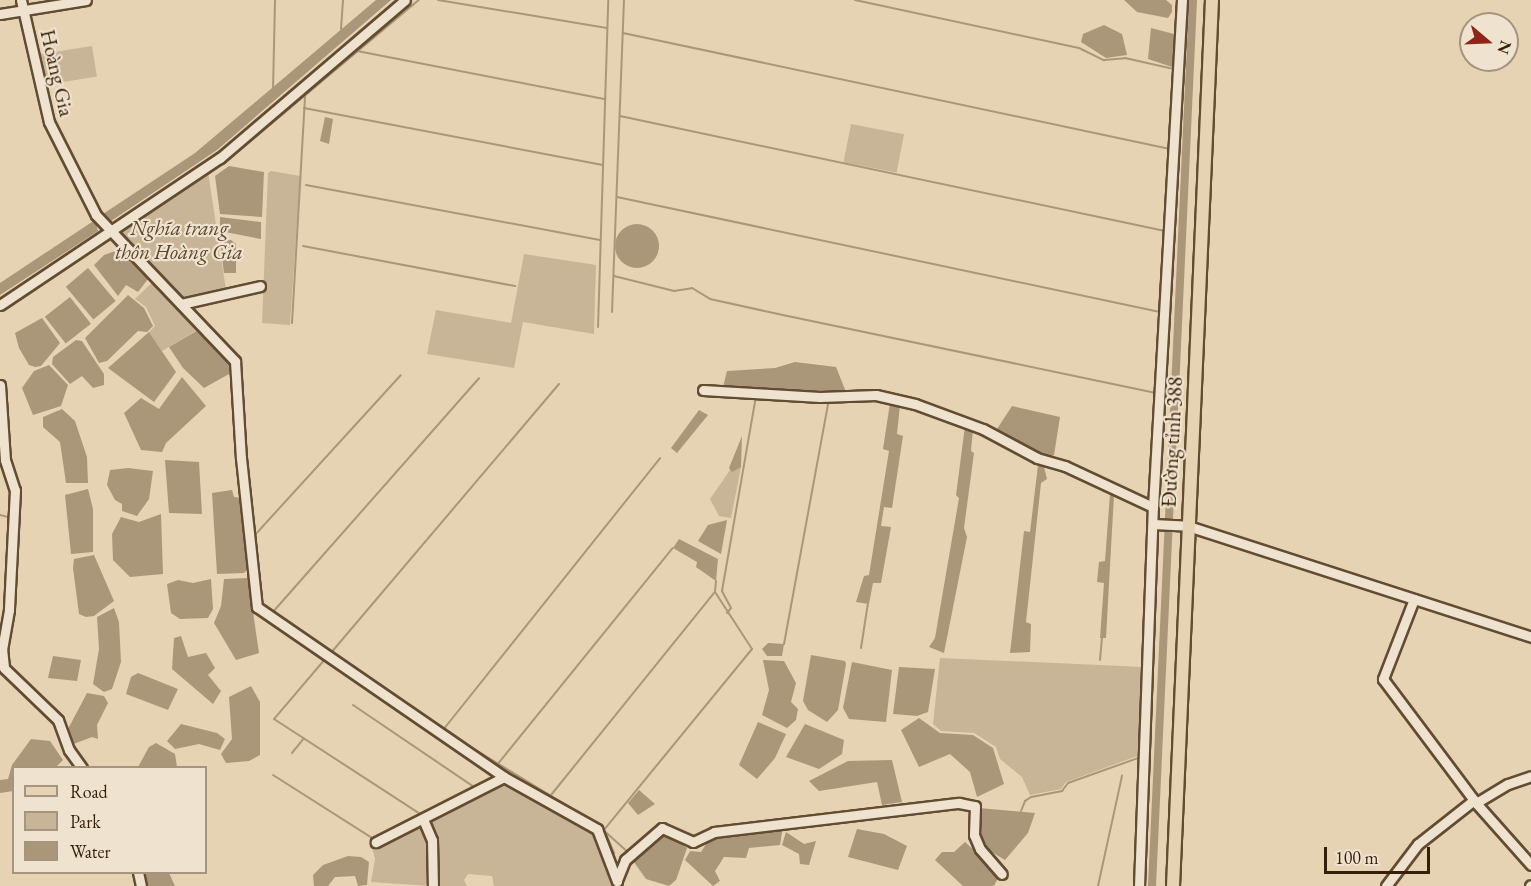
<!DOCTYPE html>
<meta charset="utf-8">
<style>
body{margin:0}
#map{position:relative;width:1531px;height:886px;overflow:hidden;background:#e6d3b3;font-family:"EB Garamond",serif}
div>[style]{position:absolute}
.green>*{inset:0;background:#c8b496;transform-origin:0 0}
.water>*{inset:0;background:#aa9679;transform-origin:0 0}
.round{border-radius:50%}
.stream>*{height:2px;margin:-1px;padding:0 1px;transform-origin:1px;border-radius:1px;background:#aa9679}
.canal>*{height:8px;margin:-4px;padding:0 4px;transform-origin:4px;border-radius:4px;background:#aa9679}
.roads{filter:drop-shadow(2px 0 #624c32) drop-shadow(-2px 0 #624c32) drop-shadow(0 2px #624c32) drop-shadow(0 -2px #624c32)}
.minor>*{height:9px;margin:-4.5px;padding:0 4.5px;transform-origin:4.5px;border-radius:4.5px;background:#efe2ce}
.major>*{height:12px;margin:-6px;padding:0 6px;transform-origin:6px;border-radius:6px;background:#e6d3b3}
span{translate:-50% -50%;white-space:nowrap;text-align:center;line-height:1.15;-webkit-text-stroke:4.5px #efe2ce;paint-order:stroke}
.street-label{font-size:21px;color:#361f07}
.park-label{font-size:21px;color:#5a442b;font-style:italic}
.legend{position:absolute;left:12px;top:766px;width:195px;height:108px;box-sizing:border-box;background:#efe2ce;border:2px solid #a5947e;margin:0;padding:8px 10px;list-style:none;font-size:18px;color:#361f07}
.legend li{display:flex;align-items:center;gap:12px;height:30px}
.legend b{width:30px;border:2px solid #a5947e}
.north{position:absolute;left:1459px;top:12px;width:60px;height:60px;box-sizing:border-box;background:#efe2ce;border:2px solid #a5947e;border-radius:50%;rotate:109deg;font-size:16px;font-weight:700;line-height:24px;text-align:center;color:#361f07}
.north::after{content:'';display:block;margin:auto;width:21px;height:27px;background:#8f2418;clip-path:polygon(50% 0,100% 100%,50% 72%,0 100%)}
.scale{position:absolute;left:1324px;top:847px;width:106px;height:27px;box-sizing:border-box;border:3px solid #361f07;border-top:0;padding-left:8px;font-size:18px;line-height:21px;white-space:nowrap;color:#361f07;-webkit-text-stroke:4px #efe2ce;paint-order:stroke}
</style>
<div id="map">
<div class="green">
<div style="left:92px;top:46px;width:31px;height:56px;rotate:81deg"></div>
<div style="left:851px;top:124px;width:54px;height:39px;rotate:11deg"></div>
<div style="clip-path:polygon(271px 171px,300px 176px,290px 325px,262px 323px,268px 173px)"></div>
<div style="clip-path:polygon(208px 172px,226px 290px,175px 301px,200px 328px,162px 351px,149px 332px,155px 326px,146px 307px,135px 299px,159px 276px,118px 233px)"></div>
<div style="clip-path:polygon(524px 254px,596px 265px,594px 334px,523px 322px,514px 368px,427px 354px,436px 310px,511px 323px)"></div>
<div style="clip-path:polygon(741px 467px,731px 518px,719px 516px,710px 499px,730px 470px)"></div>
<div style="clip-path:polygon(940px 658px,1143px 667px,1140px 755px,1066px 782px,1061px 789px,1030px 795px,1022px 777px,1000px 759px,996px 747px,974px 733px,941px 731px,933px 724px)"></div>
<div style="clip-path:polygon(503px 782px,512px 782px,596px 831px,614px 886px,494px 886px,492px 876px,468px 874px,464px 880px,467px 886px,434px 886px,425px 820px)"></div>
<div style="clip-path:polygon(422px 821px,430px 835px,431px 886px,371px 882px,375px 859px,372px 847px)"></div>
</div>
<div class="water">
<div style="clip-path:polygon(376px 0,391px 0,217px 150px,108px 223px,103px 214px,195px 153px)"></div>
<div style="clip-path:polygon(1124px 0,1166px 0,1172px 5px,1172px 12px,1168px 18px,1137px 12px)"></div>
<div style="clip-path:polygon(1104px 25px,1122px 34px,1127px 55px,1106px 58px,1081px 42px,1083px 34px)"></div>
<div style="clip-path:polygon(1151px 28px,1174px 34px,1172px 67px,1148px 59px)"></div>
<div style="clip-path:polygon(325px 117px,333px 119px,329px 144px,320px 141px)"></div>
<div style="clip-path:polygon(229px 166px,264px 172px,262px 217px,220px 214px,215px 176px)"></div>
<div style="clip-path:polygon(220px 217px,261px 222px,261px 239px,220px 231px)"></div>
<div style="clip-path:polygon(95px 220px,98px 231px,0 295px,0 283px,6px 279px)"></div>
<div class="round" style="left:615px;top:224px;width:44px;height:44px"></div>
<div style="clip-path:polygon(231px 240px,236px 244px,236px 273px,224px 273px,220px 241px)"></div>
<div style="clip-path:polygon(121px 249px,148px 279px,138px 292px,126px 285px,118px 296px,94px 265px,104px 255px)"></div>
<div style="left:88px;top:268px;width:43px;height:29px;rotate:50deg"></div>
<div style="clip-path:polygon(128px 295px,144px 308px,153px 326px,147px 332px,138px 331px,107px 361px,99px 363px,85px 338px)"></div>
<div style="left:70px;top:297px;width:34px;height:32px;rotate:52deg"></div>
<div style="clip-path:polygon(42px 318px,60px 343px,41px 366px,35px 367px,29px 365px,19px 348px,15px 333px)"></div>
<div style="clip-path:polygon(198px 330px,229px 359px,229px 374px,204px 388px,183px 368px,169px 347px)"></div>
<div style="clip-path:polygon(149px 332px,176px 372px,154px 402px,108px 368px)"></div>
<div style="clip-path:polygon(76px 340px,82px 341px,104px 374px,104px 385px,93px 388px,82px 376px,70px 384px,52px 364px,53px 357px)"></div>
<div style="clip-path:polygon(795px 362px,836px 367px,846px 392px,723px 387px,727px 371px,775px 368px)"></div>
<div style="clip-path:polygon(49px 365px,68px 385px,61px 406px,33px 415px,22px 388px,34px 371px)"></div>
<div style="clip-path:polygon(182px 377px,206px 406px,166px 443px,162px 452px,141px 450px,124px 413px,141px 398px,159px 409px)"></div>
<div style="clip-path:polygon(890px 403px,900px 405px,897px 434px,903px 436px,892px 508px,884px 507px,881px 526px,891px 527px,881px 583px,873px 583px,869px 604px,856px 602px,864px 576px,869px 575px,889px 451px,883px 449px)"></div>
<div style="clip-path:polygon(1012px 406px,1060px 417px,1054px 455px,1046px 458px,995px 432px)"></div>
<div style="clip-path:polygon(62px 409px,75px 421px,87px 457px,88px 483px,66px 483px,60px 442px,43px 427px,43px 417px)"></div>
<div style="clip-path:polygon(699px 410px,708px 415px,677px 453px,671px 448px)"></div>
<div style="clip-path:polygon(965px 426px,973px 429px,971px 451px,974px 453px,964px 528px,967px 537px,944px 653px,929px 647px,935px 638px,959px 498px,956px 495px)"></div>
<div style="clip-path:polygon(742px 436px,741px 467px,732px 472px,729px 468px)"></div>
<div style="clip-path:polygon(165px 460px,199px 462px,202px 514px,169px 513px)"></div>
<div style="clip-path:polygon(1038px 465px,1044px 467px,1047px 479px,1041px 483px,1026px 622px,1031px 624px,1030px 652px,1010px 653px,1024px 531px,1030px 532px)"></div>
<div style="clip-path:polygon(128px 468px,153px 471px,149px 499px,137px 516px,122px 511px,122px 504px,115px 500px,107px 485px,110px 470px)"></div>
<div style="clip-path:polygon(88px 489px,93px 509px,93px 552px,71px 554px,65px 495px)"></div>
<div style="clip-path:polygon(232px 490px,234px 497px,242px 498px,248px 569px,244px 573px,217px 574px,212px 493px)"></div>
<div style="clip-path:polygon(1110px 494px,1114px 495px,1106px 638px,1100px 638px,1104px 583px,1097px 582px,1099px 562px,1105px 561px)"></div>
<div style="clip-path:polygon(161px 514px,163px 574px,130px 577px,113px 560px,112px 534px,121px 517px,139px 522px)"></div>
<div style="clip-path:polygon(727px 520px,721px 554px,698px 541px,708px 525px)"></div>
<div style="clip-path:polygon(679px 539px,718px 559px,716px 581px,696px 567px,697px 562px,673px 548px)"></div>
<div style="clip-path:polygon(94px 555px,114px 601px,94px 616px,86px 617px,79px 614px,73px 568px,74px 559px)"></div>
<div style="clip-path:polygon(248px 578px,259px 653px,236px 660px,214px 623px,221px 606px,224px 579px)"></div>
<div style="clip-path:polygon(211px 579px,213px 609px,208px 618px,180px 619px,171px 613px,167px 584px,178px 580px,193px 583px)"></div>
<div style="clip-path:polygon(114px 608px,119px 622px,121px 662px,112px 689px,104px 692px,93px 684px,99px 649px,97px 617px)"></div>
<div style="clip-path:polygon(181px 636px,188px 657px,206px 653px,215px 668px,208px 675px,221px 691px,213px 704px,172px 669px,174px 638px)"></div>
<div style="clip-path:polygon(768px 643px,784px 644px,782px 656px,767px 656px,762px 649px)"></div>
<div style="clip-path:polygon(811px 655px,845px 661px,846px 664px,838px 710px,827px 722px,808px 710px,803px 701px)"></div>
<div style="clip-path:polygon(53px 656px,81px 660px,77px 681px,48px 678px)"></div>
<div style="clip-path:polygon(763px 660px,784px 661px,796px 683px,791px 702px,798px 709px,796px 720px,787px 728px,762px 715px,769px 690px)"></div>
<div style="clip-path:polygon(852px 662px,892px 670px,886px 722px,849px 719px,843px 708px)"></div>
<div style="clip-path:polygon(899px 667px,935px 669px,928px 712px,917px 716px,893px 714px)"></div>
<div style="clip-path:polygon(138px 673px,178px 689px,168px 710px,126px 694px,131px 677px)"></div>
<div style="clip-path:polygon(251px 686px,260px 702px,260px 755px,249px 761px,226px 763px,221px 754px,232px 739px,229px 697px)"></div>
<div style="clip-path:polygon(87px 693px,104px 696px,108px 703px,97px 725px,98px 739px,92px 737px,71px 745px,68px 729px)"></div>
<div style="clip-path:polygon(919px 718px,940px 733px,973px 735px,993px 748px,1004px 784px,977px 797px,970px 772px,950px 754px,919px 767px,901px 730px)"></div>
<div style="clip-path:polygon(758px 722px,786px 734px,775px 758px,757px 779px,739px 765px)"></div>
<div style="clip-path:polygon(181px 724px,217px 733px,225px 739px,220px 750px,199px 744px,175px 749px,167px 741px)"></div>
<div style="clip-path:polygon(805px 724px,844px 740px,842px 754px,819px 769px,786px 757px)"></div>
<div style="clip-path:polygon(31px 739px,50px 741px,63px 760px,56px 767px,14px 768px,13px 791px,0 793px,0 780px,8px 779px,12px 765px)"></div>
<div style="clip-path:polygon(156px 743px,175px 754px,177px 767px,138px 767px,149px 747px)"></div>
<div style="clip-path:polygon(892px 760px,902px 802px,882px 805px,877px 782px,819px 791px,809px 781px,848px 761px)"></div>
<div style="clip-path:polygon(639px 790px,655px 804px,638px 815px,628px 803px)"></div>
<div style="clip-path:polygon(979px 808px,1035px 813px,1028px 833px,1005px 860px,982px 846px,977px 835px)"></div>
<div style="clip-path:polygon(783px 827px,780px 845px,749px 848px,746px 858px,724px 857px,715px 871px,720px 881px,713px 886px,685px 860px,690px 851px,701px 852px,712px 835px)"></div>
<div style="clip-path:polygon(857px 829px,884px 834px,907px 846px,898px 870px,848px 857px)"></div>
<div style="clip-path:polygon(662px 831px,687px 848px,676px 880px,669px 886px,646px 879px,631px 858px)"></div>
<div style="clip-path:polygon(786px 832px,804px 844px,816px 841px,809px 865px,800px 864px,799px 854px,782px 845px)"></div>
<div style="clip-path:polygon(965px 842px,1000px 874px,994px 886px,963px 886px,935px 860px,942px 852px,954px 852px)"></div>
<div style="clip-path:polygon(348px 856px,361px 857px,369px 862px,367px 885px,358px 886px,355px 876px,335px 877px,328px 886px,314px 886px,313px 875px,323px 865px)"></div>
<div style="clip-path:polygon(142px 873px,169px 873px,175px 886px,144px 886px)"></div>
</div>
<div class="stream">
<div style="left:438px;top:0;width:171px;rotate:9.4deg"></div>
<div style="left:855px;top:0;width:229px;rotate:12.1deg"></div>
<div style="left:1079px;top:48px;width:28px;rotate:26deg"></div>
<div style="left:1104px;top:60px;width:21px;rotate:-5deg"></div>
<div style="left:1125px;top:58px;width:50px;rotate:12.7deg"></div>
<div style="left:341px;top:29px;width:29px;rotate:-86deg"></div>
<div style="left:623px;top:33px;width:559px;rotate:11.97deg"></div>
<div style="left:357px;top:51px;width:253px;rotate:11deg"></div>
<div style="left:273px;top:90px;width:90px;rotate:-88.7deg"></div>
<div style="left:304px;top:108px;width:304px;rotate:10.8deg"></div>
<div style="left:620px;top:116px;width:557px;rotate:11.92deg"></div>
<div style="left:228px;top:160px;width:249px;rotate:-40deg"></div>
<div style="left:306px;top:185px;width:299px;rotate:10.6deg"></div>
<div style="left:617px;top:197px;width:555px;rotate:11.96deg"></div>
<div style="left:303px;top:246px;width:216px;rotate:10.7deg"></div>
<div style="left:614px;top:276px;width:62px;rotate:14deg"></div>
<div style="left:674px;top:291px;width:18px;rotate:-9deg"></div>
<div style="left:692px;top:288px;width:21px;rotate:31deg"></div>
<div style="left:710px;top:299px;width:70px;rotate:12.4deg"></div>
<div style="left:778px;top:314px;width:386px;rotate:11.8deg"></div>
<div style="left:612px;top:312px;width:312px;rotate:-87.8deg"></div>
<div style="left:292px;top:323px;width:227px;rotate:-86.7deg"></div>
<div style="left:598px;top:327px;width:327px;rotate:-88.2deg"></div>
<div style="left:0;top:515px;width:12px;rotate:14deg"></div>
<div style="left:253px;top:537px;width:219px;rotate:-47.6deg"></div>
<div style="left:715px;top:592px;width:11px;rotate:-85deg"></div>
<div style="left:272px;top:613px;width:313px;rotate:-48.6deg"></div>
<div style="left:727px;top:613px;width:6px;rotate:-51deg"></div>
<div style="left:731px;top:608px;width:19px;rotate:-118deg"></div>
<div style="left:722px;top:591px;width:198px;rotate:-80.1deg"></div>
<div style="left:784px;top:644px;width:248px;rotate:-79.6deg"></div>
<div style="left:861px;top:648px;width:46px;rotate:-81.2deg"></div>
<div style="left:330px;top:654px;width:354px;rotate:-49.7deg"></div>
<div style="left:326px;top:658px;width:80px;rotate:130.4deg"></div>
<div style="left:274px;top:719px;width:176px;rotate:33deg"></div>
<div style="left:1100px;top:660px;width:22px;rotate:-85deg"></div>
<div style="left:353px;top:705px;width:146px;rotate:34.1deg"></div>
<div style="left:443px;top:730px;width:348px;rotate:-51.4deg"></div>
<div style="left:456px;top:738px;width:150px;rotate:31.4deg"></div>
<div style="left:292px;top:753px;width:19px;rotate:-51deg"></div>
<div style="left:497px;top:765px;width:279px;rotate:-51deg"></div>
<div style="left:273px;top:775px;width:120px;rotate:32.4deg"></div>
<div style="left:486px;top:781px;width:13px;rotate:-29deg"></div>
<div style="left:551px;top:795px;width:261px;rotate:-51.1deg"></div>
<div style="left:715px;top:592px;width:68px;rotate:57deg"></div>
<div style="left:752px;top:649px;width:234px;rotate:129.3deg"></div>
<div style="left:1021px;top:811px;width:11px;rotate:-68deg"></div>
<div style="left:1025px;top:801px;width:7px;rotate:-34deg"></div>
<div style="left:1031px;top:797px;width:32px;rotate:-11deg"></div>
<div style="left:1062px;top:791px;width:10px;rotate:-53deg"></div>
<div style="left:1068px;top:783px;width:77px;rotate:-19.6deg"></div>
<div style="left:601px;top:828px;width:36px;rotate:42deg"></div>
<div style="left:606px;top:834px;width:21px;rotate:67deg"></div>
<div style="left:1098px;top:886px;width:113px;rotate:-77.7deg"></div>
</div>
<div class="canal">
<div style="left:1152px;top:886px;width:887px;rotate:-87.35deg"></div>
</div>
<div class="roads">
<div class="minor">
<div style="left:21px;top:0;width:125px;rotate:77.1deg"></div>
<div style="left:49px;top:122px;width:104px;rotate:63.2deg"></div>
<div style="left:96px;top:215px;width:202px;rotate:46.4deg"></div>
<div style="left:235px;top:361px;width:97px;rotate:86.5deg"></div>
<div style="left:241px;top:458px;width:150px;rotate:83.9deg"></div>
<div style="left:257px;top:607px;width:300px;rotate:34.5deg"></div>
<div style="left:504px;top:777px;width:144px;rotate:153.1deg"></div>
<div style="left:0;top:14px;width:87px;rotate:-9.2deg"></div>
<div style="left:181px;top:304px;width:81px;rotate:-12.8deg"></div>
<div style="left:0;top:305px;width:265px;rotate:-33.8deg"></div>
<div style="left:220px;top:158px;width:243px;rotate:-40.5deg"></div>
<div style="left:0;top:385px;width:75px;rotate:86.2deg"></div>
<div style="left:5px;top:460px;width:32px;rotate:72deg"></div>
<div style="left:15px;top:490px;width:120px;rotate:92.9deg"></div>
<div style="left:9px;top:610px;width:39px;rotate:100deg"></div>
<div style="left:2px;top:648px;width:20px;rotate:84deg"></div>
<div style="left:4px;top:668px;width:75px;rotate:43.9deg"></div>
<div style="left:58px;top:720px;width:32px;rotate:70deg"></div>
<div style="left:69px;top:750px;width:22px;rotate:54deg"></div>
<div style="left:703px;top:390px;width:117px;rotate:3.4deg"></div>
<div style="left:820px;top:397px;width:56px;rotate:-2deg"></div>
<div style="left:876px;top:395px;width:40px;rotate:13deg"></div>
<div style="left:915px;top:404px;width:72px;rotate:20.2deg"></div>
<div style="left:983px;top:429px;width:61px;rotate:28.2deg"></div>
<div style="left:1037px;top:458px;width:29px;rotate:16deg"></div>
<div style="left:1065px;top:466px;width:97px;rotate:25deg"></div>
<div style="left:1153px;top:524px;width:35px;rotate:3deg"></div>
<div style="left:1188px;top:526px;width:361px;rotate:17.9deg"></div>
<div style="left:1414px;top:599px;width:86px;rotate:111.2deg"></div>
<div style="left:1383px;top:679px;width:155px;rotate:53.1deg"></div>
<div style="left:1476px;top:803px;width:83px;rotate:48.4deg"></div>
<div style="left:504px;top:777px;width:107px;rotate:29.2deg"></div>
<div style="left:597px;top:829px;width:56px;rotate:69deg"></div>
<div style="left:1476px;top:803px;width:37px;rotate:-31deg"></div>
<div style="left:1508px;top:784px;width:24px;rotate:-19deg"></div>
<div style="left:423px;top:819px;width:23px;rotate:67deg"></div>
<div style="left:432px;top:840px;width:46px;rotate:88.8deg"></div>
<div style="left:138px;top:872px;width:14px;rotate:78deg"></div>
<div style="left:617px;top:880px;width:22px;rotate:-68deg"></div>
<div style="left:625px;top:860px;width:49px;rotate:-40.9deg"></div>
<div style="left:662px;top:828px;width:34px;rotate:24deg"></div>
<div style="left:693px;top:842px;width:23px;rotate:-25deg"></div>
<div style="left:714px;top:832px;width:247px;rotate:-6.8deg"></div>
<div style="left:959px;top:803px;width:16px;rotate:11deg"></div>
<div style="left:975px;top:806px;width:29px;rotate:92deg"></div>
<div style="left:974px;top:835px;width:15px;rotate:67deg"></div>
<div style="left:980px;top:849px;width:33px;rotate:49deg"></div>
<div style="left:1139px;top:886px;width:379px;rotate:-87.9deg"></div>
<div style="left:1153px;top:507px;width:508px;rotate:-86.73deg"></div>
<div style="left:1386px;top:886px;width:53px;rotate:-52.7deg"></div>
<div style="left:1418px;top:844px;width:71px;rotate:-38.2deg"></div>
<div style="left:1530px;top:886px;width:1px;rotate:-45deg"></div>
</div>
<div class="major">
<div style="left:1173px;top:886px;width:887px;rotate:-87.48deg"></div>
</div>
</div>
<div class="street-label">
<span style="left:57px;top:73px;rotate:77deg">Hoàng Gia</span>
<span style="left:1172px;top:442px;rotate:-87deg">Đường tỉnh 388</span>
</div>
<div class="park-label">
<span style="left:179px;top:240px">Nghĩa trang<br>thôn Hoàng Gia</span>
</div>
<ul class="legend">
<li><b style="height:8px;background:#e6d3b3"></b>Road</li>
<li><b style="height:16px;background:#c8b496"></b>Park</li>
<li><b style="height:16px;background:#aa9679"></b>Water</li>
</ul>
<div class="north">N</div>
<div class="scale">100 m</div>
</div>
